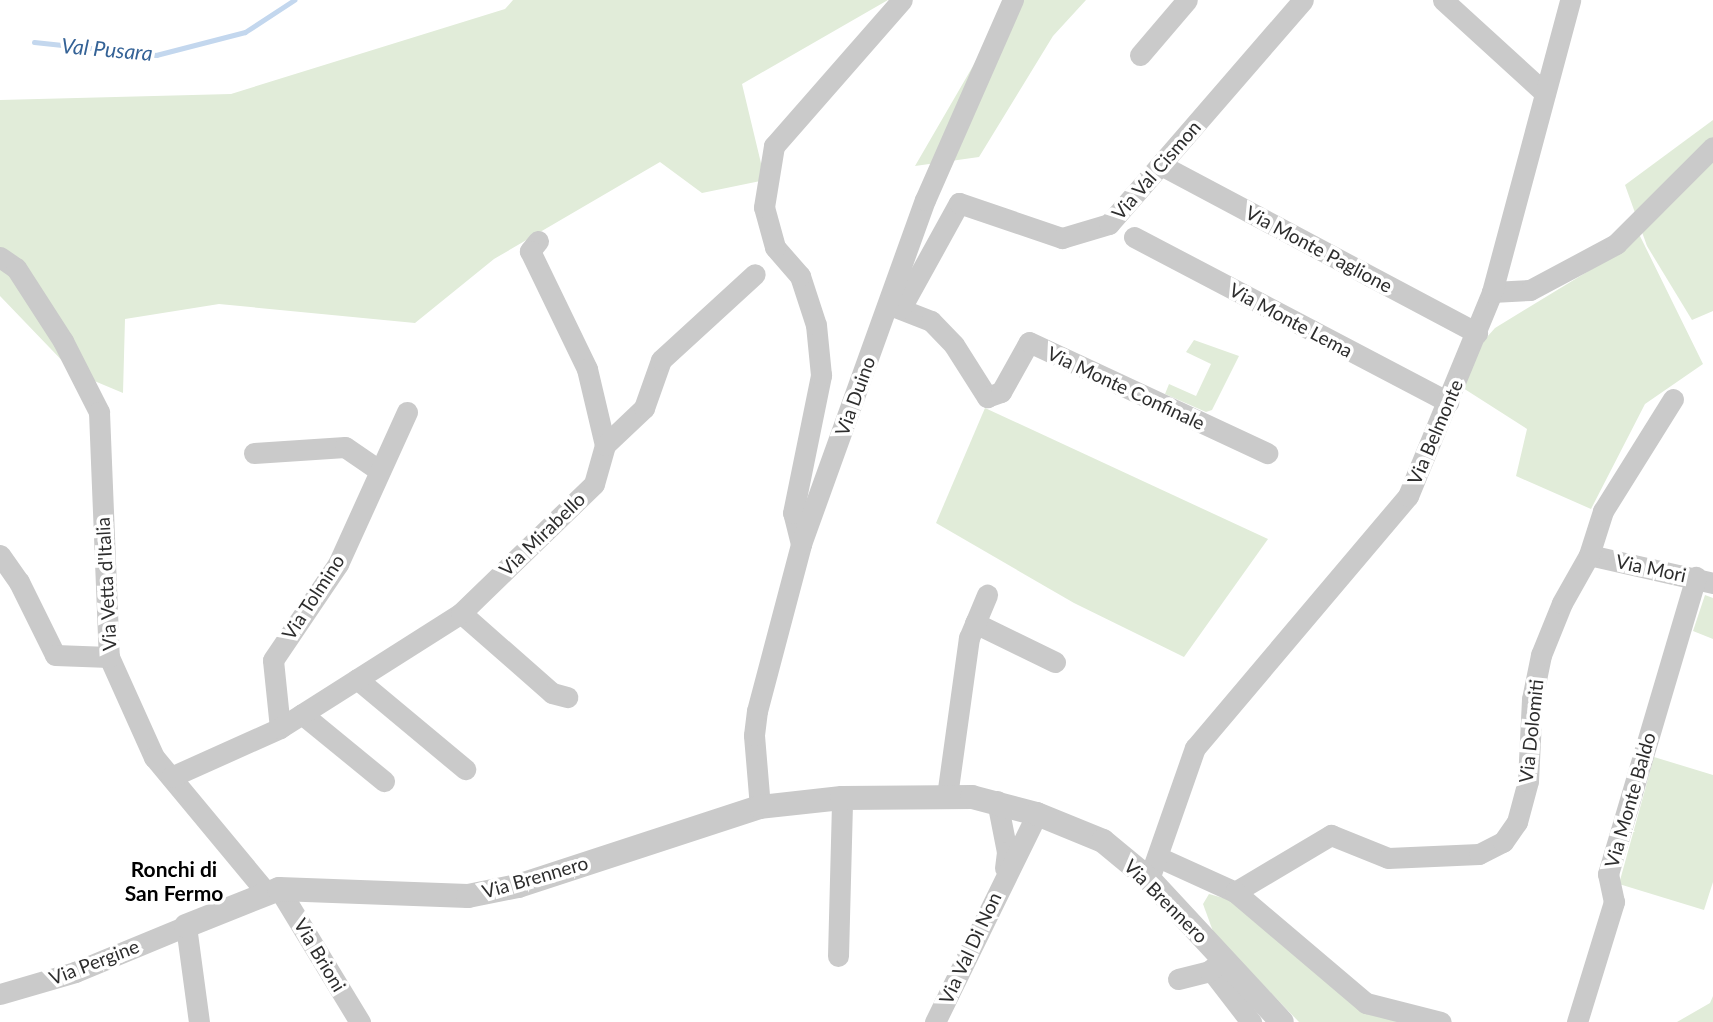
<!DOCTYPE html>
<style>
body{margin:0}
#map{position:relative;width:1713px;height:1022px;overflow:hidden;background:#fff;font-family:Lato,sans-serif}
div>[style]{position:absolute}
.green>*{inset:0;background:#e1ecd9}
.stream>*{height:5px;margin:-2.5px;padding:0 2.5px;transform-origin:2.5px;border-radius:2.5px;background:#c3d7ee}
.minor>*{height:21px;margin:-10.5px;padding:0 10.5px;transform-origin:10.5px;border-radius:10.5px;background:#cacaca}
.tertiary>*{height:24px;margin:-12px;padding:0 12px;transform-origin:12px;border-radius:12px;background:#cacaca}
span{translate:-50% -50%;white-space:nowrap;text-align:center;line-height:1.15;-webkit-text-stroke:7px #fff;paint-order:stroke}
.street-label{font-size:19px;color:#2d2d2d}
.water-label{font-size:21px;color:#346296;font-style:italic}
.neighbourhood-label{font-size:21px;color:#000;font-weight:700}
</style>
<div id="map">
<div class="green">
<div style="clip-path:polygon(513px 0,888px 0,742px 84px,765px 180px,702px 193px,660px 162px,494px 259px,415px 323px,219px 304px,125px 319px,123px 393px,73px 372px,0 296px,0 100px,231px 94px,505px 9px)"></div>
<div style="clip-path:polygon(1005px 0,1086px 0,1053px 36px,979px 157px,915px 166px,1009px 4px)"></div>
<div style="clip-path:polygon(1713px 120px,1713px 311px,1692px 320px,1647px 246px,1625px 185px)"></div>
<div style="clip-path:polygon(1639px 234px,1703px 364px,1645px 404px,1591px 509px,1516px 476px,1527px 429px,1463px 388px,1479px 346px,1495px 328px,1623px 250px)"></div>
<div style="clip-path:polygon(1194px 340px,1239px 356px,1212px 410px,1206px 412px,1165px 394px,1169px 384px,1196px 396px,1211px 364px,1186px 352px)"></div>
<div style="clip-path:polygon(985px 408px,1268px 539px,1184px 657px,1074px 603px,936px 523px)"></div>
<div style="clip-path:polygon(1705px 595px,1713px 598px,1713px 639px,1693px 631px)"></div>
<div style="clip-path:polygon(1654px 757px,1713px 775px,1713px 882px,1704px 910px,1619px 884px)"></div>
<div style="clip-path:polygon(1209px 894px,1234px 901px,1399px 1022px,1299px 1022px,1214px 934px,1203px 904px)"></div>
<div style="clip-path:polygon(1713px 996px,1713px 1022px,1677px 1022px,1710px 1003px)"></div>
</div>
<div class="stream">
<div style="left:34px;top:42px;width:123px;rotate:6.1deg"></div>
<div style="left:156px;top:55px;width:92px;rotate:-14.5deg"></div>
<div style="left:245px;top:32px;width:59px;rotate:-33.1deg"></div>
</div>
<div class="minor">
<div style="left:1443px;top:0;width:138px;rotate:42.4deg"></div>
<div style="left:1140px;top:55px;width:72px;rotate:-49.5deg"></div>
<div style="left:1161px;top:165px;width:358px;rotate:28deg"></div>
<div style="left:1134px;top:237px;width:355px;rotate:27.7deg"></div>
<div style="left:538px;top:241px;width:13px;rotate:129deg"></div>
<div style="left:530px;top:251px;width:131px;rotate:64.2deg"></div>
<div style="left:587px;top:369px;width:78px;rotate:76.7deg"></div>
<div style="left:0;top:257px;width:19px;rotate:35deg"></div>
<div style="left:16px;top:268px;width:87px;rotate:57.2deg"></div>
<div style="left:63px;top:341px;width:80px;rotate:63.1deg"></div>
<div style="left:99px;top:412px;width:245px;rotate:87.7deg"></div>
<div style="left:109px;top:657px;width:110px;rotate:65.8deg"></div>
<div style="left:154px;top:757px;width:175px;rotate:50.3deg"></div>
<div style="left:1492px;top:292px;width:38px;rotate:-3deg"></div>
<div style="left:1530px;top:290px;width:98px;rotate:-28.1deg"></div>
<div style="left:1616px;top:244px;width:137px;rotate:-45deg"></div>
<div style="left:890px;top:305px;width:44px;rotate:21.3deg"></div>
<div style="left:931px;top:321px;width:33px;rotate:46deg"></div>
<div style="left:954px;top:345px;width:62px;rotate:57.6deg"></div>
<div style="left:987px;top:397px;width:15px;rotate:-20deg"></div>
<div style="left:1001px;top:392px;width:57px;rotate:-60.8deg"></div>
<div style="left:1029px;top:342px;width:263px;rotate:25deg"></div>
<div style="left:901px;top:308px;width:120px;rotate:-61.1deg"></div>
<div style="left:959px;top:203px;width:109px;rotate:18.8deg"></div>
<div style="left:1062px;top:238px;width:49px;rotate:-16.6deg"></div>
<div style="left:1109px;top:224px;width:296px;rotate:-49.1deg"></div>
<div style="left:254px;top:453px;width:91px;rotate:-3.8deg"></div>
<div style="left:345px;top:447px;width:42px;rotate:34.4deg"></div>
<div style="left:801px;top:544px;width:32px;rotate:-104deg"></div>
<div style="left:793px;top:513px;width:141px;rotate:-78.5deg"></div>
<div style="left:821px;top:375px;width:50px;rotate:-95.7deg"></div>
<div style="left:816px;top:325px;width:52px;rotate:-108.1deg"></div>
<div style="left:800px;top:276px;width:38px;rotate:-131deg"></div>
<div style="left:775px;top:247px;width:41px;rotate:-105.4deg"></div>
<div style="left:764px;top:207px;width:62px;rotate:-80.7deg"></div>
<div style="left:774px;top:146px;width:194px;rotate:-48.8deg"></div>
<div style="left:0;top:555px;width:33px;rotate:55deg"></div>
<div style="left:19px;top:582px;width:81px;rotate:63.7deg"></div>
<div style="left:55px;top:655px;width:54px;rotate:2.1deg"></div>
<div style="left:1589px;top:555px;width:127px;rotate:12.7deg"></div>
<div style="left:461px;top:613px;width:121px;rotate:41.3deg"></div>
<div style="left:552px;top:693px;width:16px;rotate:15deg"></div>
<div style="left:975px;top:623px;width:89px;rotate:26deg"></div>
<div style="left:357px;top:679px;width:141px;rotate:39.8deg"></div>
<div style="left:302px;top:714px;width:106px;rotate:39.3deg"></div>
<div style="left:280px;top:728px;width:68px;rotate:-95.9deg"></div>
<div style="left:273px;top:660px;width:116px;rotate:-55.9deg"></div>
<div style="left:338px;top:564px;width:167px;rotate:-65.6deg"></div>
<div style="left:171px;top:777px;width:120px;rotate:-24.2deg"></div>
<div style="left:280px;top:728px;width:214px;rotate:-32.4deg"></div>
<div style="left:461px;top:613px;width:185px;rotate:-44.1deg"></div>
<div style="left:594px;top:484px;width:41px;rotate:-74.2deg"></div>
<div style="left:605px;top:445px;width:54px;rotate:-43.5deg"></div>
<div style="left:644px;top:408px;width:51px;rotate:-70.5deg"></div>
<div style="left:661px;top:360px;width:127px;rotate:-42.5deg"></div>
<div style="left:947px;top:796px;width:160px;rotate:-82.1deg"></div>
<div style="left:969px;top:638px;width:47px;rotate:-67.3deg"></div>
<div style="left:997px;top:801px;width:52px;rotate:78.9deg"></div>
<div style="left:1007px;top:852px;width:16px;rotate:97deg"></div>
<div style="left:760px;top:807px;width:72px;rotate:-94.8deg"></div>
<div style="left:754px;top:735px;width:24px;rotate:-83deg"></div>
<div style="left:757px;top:711px;width:173px;rotate:-75.2deg"></div>
<div style="left:801px;top:544px;width:366px;rotate:-70.2deg"></div>
<div style="left:925px;top:200px;width:219px;rotate:-66.3deg"></div>
<div style="left:1158px;top:857px;width:85px;rotate:24.4deg"></div>
<div style="left:1235px;top:892px;width:112px;rotate:-30.7deg"></div>
<div style="left:1331px;top:835px;width:61px;rotate:22deg"></div>
<div style="left:1388px;top:858px;width:91px;rotate:-2.5deg"></div>
<div style="left:1479px;top:854px;width:27px;rotate:-27deg"></div>
<div style="left:1503px;top:842px;width:24px;rotate:-55deg"></div>
<div style="left:1517px;top:822px;width:42px;rotate:-75deg"></div>
<div style="left:1528px;top:781px;width:82px;rotate:-87.2deg"></div>
<div style="left:1532px;top:699px;width:45px;rotate:-78.4deg"></div>
<div style="left:1541px;top:655px;width:56px;rotate:-68deg"></div>
<div style="left:1562px;top:603px;width:55px;rotate:-60.6deg"></div>
<div style="left:1589px;top:555px;width:46px;rotate:-72.3deg"></div>
<div style="left:1603px;top:511px;width:132px;rotate:-58deg"></div>
<div style="left:1149px;top:879px;width:139px;rotate:-70.7deg"></div>
<div style="left:1195px;top:748px;width:330px;rotate:-49.8deg"></div>
<div style="left:1408px;top:496px;width:221px;rotate:-67.6deg"></div>
<div style="left:1492px;top:292px;width:302px;rotate:-75deg"></div>
<div style="left:279px;top:889px;width:156px;rotate:58.7deg"></div>
<div style="left:1235px;top:892px;width:172px;rotate:40.3deg"></div>
<div style="left:1366px;top:1003px;width:77px;rotate:14.2deg"></div>
<div style="left:838px;top:956px;width:158px;rotate:-88.5deg"></div>
<div style="left:1211px;top:970px;width:66px;rotate:52.4deg"></div>
<div style="left:1178px;top:979px;width:32px;rotate:-14deg"></div>
<div style="left:1209px;top:971px;width:15px;rotate:-37deg"></div>
<div style="left:0;top:994px;width:78px;rotate:-16.3deg"></div>
<div style="left:75px;top:972px;width:120px;rotate:-22.5deg"></div>
<div style="left:186px;top:926px;width:97px;rotate:82.3deg"></div>
<div style="left:935px;top:1022px;width:232px;rotate:-63.9deg"></div>
<div style="left:1577px;top:1022px;width:126px;rotate:-72.9deg"></div>
<div style="left:1614px;top:902px;width:29px;rotate:-102deg"></div>
<div style="left:1608px;top:874px;width:310px;rotate:-73.5deg"></div>
</div>
<div class="tertiary">
<div style="left:186px;top:926px;width:100px;rotate:-21.7deg"></div>
<div style="left:279px;top:889px;width:189px;rotate:2.1deg"></div>
<div style="left:468px;top:896px;width:51px;rotate:-11.3deg"></div>
<div style="left:518px;top:886px;width:255px;rotate:-18.1deg"></div>
<div style="left:760px;top:807px;width:82px;rotate:-6.3deg"></div>
<div style="left:842px;top:798px;width:130px;rotate:-0.4deg"></div>
<div style="left:972px;top:797px;width:67px;rotate:14.7deg"></div>
<div style="left:1037px;top:814px;width:71px;rotate:22.2deg"></div>
<div style="left:1103px;top:841px;width:60px;rotate:39.6deg"></div>
<div style="left:1149px;top:879px;width:195px;rotate:47.1deg"></div>
</div>
<div class="street-label">
<span style="left:1156px;top:170px;rotate:-49deg">Via Val Cismon</span>
<span style="left:1319px;top:249px;rotate:28deg">Via Monte Paglione</span>
<span style="left:1291px;top:320px;rotate:28deg">Via Monte Lema</span>
<span style="left:1126px;top:388px;rotate:25deg">Via Monte Confinale</span>
<span style="left:855px;top:396px;rotate:-70deg">Via Duino</span>
<span style="left:1435px;top:432px;rotate:-67deg">Via Belmonte</span>
<span style="left:542px;top:534px;rotate:-44deg">Via Mirabello</span>
<span style="left:1651px;top:568px;rotate:12deg">Via Mori</span>
<span style="left:106px;top:584px;rotate:-93deg">Via Vetta d'Italia</span>
<span style="left:313px;top:597px;rotate:-57deg">Via Tolmino</span>
<span style="left:1531px;top:731px;rotate:-84deg">Via Dolomiti</span>
<span style="left:1630px;top:800px;rotate:-74deg">Via Monte Baldo</span>
<span style="left:535px;top:877px;rotate:-16deg">Via Brennero</span>
<span style="left:1166px;top:901px;rotate:45deg">Via Brennero</span>
<span style="left:970px;top:948px;rotate:-65deg">Via Val Di Non</span>
<span style="left:320px;top:955px;rotate:59deg">Via Brioni</span>
<span style="left:94px;top:962px;rotate:-21deg">Via Pergine</span>
</div>
<div class="water-label">
<span style="left:107px;top:49px;rotate:5deg">Val Pusara</span>
</div>
<div class="neighbourhood-label">
<span style="left:174px;top:881px">Ronchi di<br>San Fermo</span>
</div>
</div>
